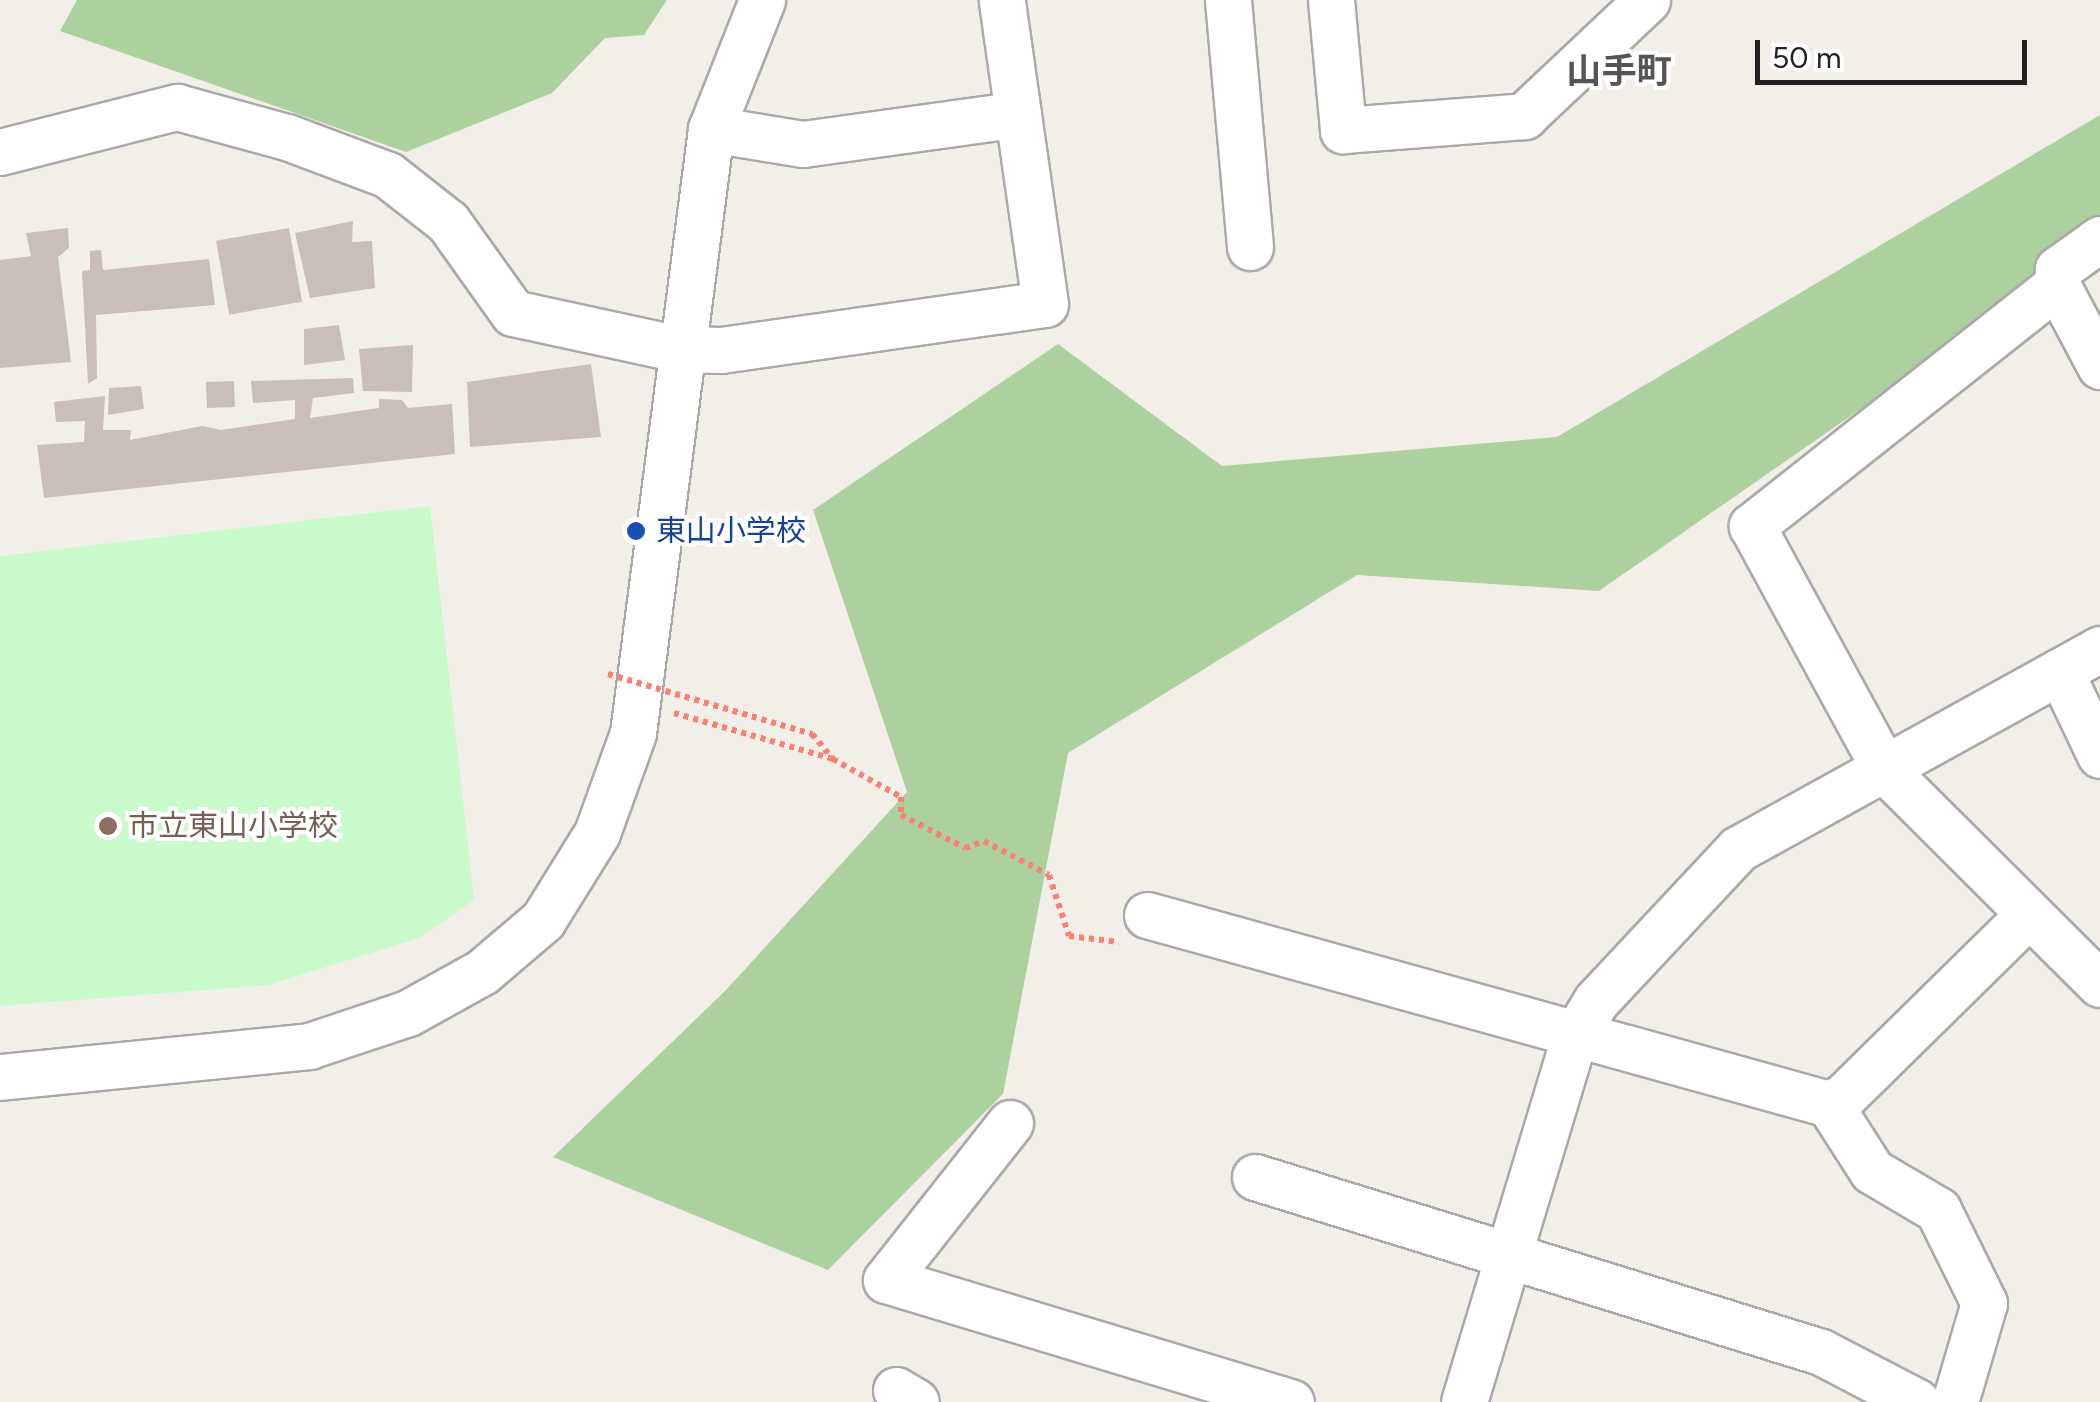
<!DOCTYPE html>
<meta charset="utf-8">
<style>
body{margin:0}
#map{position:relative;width:2100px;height:1402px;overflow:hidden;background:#f2efe9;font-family:Figtree,"Noto Sans JP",sans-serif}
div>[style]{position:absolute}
.forest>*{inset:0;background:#add19e}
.park>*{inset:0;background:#c8facc}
.building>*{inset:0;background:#c7bfb8;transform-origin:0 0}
.path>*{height:6px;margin-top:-3px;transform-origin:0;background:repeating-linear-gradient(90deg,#fa8072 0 5px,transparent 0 10px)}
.roads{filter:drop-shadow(2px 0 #a9a9a9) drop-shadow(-2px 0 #a9a9a9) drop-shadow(0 2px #a9a9a9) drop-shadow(0 -2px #a9a9a9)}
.minor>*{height:45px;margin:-22.5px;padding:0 22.5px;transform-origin:22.5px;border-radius:22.5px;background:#fff}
.path-bridge>*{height:6px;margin-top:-3px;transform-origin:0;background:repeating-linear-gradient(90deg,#fa8072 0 5px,transparent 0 10px)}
.dots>*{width:28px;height:28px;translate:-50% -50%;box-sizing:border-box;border:5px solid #fff;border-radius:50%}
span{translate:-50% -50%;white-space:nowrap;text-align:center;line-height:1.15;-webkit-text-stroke:8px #fff;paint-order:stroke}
.transit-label{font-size:30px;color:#164399}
.left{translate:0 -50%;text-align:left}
.education-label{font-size:30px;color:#785e54}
.quarter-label{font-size:35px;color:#555;font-weight:700}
.scale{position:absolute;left:1755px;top:40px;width:272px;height:45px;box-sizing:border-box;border:5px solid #222;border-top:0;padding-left:12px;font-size:30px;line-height:35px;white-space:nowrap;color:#222;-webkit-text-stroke:8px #fff;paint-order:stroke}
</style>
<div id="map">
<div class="forest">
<div style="clip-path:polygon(77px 0,667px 0,644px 35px,605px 38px,552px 93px,406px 152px,60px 31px)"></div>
<div style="clip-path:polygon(2100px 115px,2100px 218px,2010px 305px,1599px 591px,1357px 575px,1068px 753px,1003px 1094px,828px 1270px,553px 1157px,726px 990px,907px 792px,813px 510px,1058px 344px,1222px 466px,1557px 437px)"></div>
</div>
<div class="park">
<div style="clip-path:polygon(430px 506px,474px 900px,419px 938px,268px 985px,0 1006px,0 556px)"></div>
</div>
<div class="building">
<div style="clip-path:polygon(353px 221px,352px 242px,372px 241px,375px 288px,310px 298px,295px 233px)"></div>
<div style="clip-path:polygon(68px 228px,69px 248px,58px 257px,71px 362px,0 368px,0 260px,31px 256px,26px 233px)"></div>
<div style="left:289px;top:228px;width:75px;height:74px;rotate:80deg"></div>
<div style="clip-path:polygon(101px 250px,103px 270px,209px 259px,215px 305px,96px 315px,97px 378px,88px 384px,82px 271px,90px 270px,90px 251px)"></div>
<div style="clip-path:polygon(339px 325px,345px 360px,304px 365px,304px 329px)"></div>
<div style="clip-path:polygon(413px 345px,412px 392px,363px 391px,359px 349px)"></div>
<div style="clip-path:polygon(591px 364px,601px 437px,470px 447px,467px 382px)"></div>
<div style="clip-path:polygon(353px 378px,354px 393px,313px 398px,310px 418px,379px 408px,379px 399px,402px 400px,408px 408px,452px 404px,455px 454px,44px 498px,37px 445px,84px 442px,85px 421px,56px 422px,54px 402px,105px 396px,103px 430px,131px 430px,130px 440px,202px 426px,221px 430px,295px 419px,295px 400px,253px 403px,251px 381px)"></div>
<div style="left:234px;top:381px;width:26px;height:28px;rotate:88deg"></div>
<div style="clip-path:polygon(141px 386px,144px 409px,108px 415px,109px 388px)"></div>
</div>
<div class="path">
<div style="left:674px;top:713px;width:166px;rotate:16.1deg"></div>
<div style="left:833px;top:759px;width:78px;rotate:29.2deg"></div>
<div style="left:901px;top:797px;width:18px;rotate:90deg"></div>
<div style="left:901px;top:815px;width:72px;rotate:27.3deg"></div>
<div style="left:965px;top:848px;width:20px;rotate:-20deg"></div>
<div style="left:984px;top:841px;width:73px;rotate:27.6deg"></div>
<div style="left:1049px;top:875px;width:64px;rotate:71.8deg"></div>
<div style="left:1069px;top:936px;width:50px;rotate:6.8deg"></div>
</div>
<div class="roads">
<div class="minor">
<div style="left:1228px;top:0;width:248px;rotate:84.9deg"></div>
<div style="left:1331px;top:0;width:131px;rotate:84.7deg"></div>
<div style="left:1343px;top:130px;width:182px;rotate:-4.4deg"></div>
<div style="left:1524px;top:116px;width:169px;rotate:-43.3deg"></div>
<div style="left:711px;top:129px;width:93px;rotate:9.3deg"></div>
<div style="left:803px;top:144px;width:217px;rotate:-7.9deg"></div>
<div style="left:0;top:152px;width:183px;rotate:-14.3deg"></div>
<div style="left:177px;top:107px;width:114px;rotate:15.3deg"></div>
<div style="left:287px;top:137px;width:108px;rotate:20.6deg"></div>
<div style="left:388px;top:175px;width:76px;rotate:38.1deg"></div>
<div style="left:448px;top:222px;width:112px;rotate:54.5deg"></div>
<div style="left:513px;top:313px;width:170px;rotate:12.2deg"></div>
<div style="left:679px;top:349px;width:42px;rotate:1.4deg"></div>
<div style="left:721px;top:350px;width:327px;rotate:-8.1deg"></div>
<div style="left:1045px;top:304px;width:307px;rotate:-98.1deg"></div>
<div style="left:2100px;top:239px;width:52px;rotate:144.5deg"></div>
<div style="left:2058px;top:269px;width:16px;rotate:94deg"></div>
<div style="left:2057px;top:285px;width:92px;rotate:62deg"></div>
<div style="left:2057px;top:285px;width:389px;rotate:141.7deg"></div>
<div style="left:1752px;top:526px;width:278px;rotate:61.4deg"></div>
<div style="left:1885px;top:770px;width:303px;rotate:44.9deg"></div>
<div style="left:2060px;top:671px;width:93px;rotate:64.5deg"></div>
<div style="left:1147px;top:915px;width:708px;rotate:15.49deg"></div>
<div style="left:1829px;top:1104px;width:16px;rotate:-27deg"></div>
<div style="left:1843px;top:1097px;width:261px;rotate:-44.5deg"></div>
<div style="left:0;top:1077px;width:311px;rotate:-5.7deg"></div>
<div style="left:309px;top:1046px;width:104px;rotate:-18.4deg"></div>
<div style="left:408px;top:1013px;width:85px;rotate:-29deg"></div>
<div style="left:482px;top:972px;width:80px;rotate:-40.4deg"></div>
<div style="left:543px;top:920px;width:102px;rotate:-58.2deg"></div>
<div style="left:597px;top:833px;width:106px;rotate:-70.2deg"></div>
<div style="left:633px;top:733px;width:609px;rotate:-82.64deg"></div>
<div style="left:711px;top:129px;width:139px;rotate:-68.4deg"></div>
<div style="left:1829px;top:1104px;width:80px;rotate:57.3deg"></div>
<div style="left:1872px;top:1171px;width:77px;rotate:30.6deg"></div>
<div style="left:1938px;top:1210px;width:104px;rotate:63.7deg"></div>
<div style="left:1984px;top:1303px;width:103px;rotate:106.3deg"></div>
<div style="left:1010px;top:1123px;width:200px;rotate:128.3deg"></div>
<div style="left:886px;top:1280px;width:423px;rotate:16.8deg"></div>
<div style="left:1255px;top:1177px;width:592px;rotate:17.18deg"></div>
<div style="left:1821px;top:1352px;width:108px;rotate:27.5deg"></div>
<div style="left:896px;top:1390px;width:23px;rotate:31deg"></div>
<div style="left:1464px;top:1402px;width:381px;rotate:-73.2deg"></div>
<div style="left:1574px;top:1037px;width:42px;rotate:-58.6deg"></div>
<div style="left:1596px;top:1001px;width:208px;rotate:-46.9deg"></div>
<div style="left:1738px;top:849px;width:414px;rotate:-28.9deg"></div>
</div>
</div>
<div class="path-bridge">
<div style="left:608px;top:674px;width:213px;rotate:16.4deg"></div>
<div style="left:812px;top:734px;width:33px;rotate:50deg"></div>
</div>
<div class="dots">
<div style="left:636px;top:531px;background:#1a4fb4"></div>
<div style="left:108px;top:826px;background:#8d6e63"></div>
</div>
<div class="transit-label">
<span class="left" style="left:656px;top:531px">東山小学校</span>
</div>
<div class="education-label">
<span class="left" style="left:128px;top:826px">市立東山小学校</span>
</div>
<div class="quarter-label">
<span style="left:1619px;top:71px">山手町</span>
</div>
<div class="scale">50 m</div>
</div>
